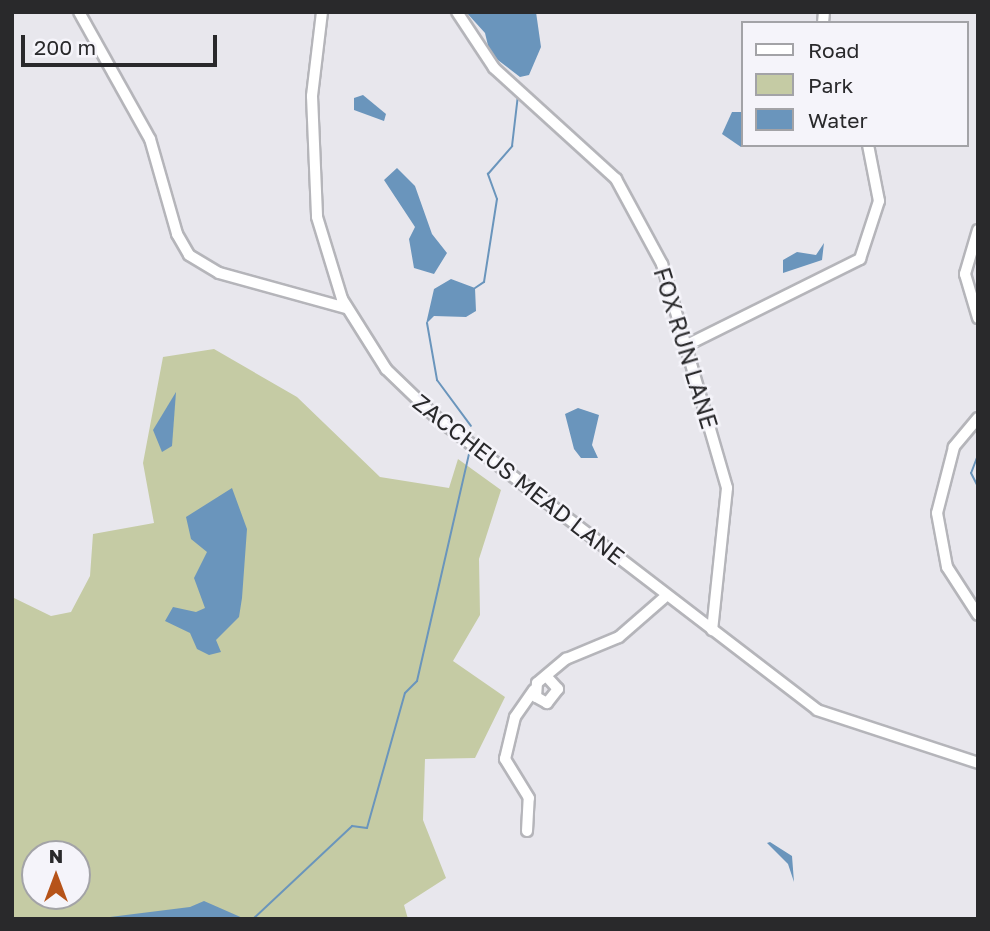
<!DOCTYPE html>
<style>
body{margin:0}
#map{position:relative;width:990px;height:931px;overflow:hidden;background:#e8e7ed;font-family:"Golos Text",sans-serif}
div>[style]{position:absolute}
.green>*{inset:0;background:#c5cba4}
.water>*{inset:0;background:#6a95bc}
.stream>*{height:2px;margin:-1px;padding:0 1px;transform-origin:1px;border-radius:1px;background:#6a95bc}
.roads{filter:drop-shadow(2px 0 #b5b5ba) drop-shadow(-2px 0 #b5b5ba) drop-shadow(0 2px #b5b5ba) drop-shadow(0 -2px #b5b5ba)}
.minor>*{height:10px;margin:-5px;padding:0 5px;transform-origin:5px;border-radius:5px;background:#fff}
span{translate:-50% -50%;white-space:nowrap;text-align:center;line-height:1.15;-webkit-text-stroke:5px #f5f4fa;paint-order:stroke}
.street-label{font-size:23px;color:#29292b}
.frame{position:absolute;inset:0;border:14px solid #29292b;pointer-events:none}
.legend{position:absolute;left:741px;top:21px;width:228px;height:126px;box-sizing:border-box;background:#f5f4fa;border:2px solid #a3a3a7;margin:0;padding:9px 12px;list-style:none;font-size:21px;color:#29292b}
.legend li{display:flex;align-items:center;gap:14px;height:35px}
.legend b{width:35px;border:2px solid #a3a3a7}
.north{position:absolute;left:21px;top:840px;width:70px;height:70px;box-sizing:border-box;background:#f5f4fa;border:2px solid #a3a3a7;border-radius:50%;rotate:0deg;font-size:19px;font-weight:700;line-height:28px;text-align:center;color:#29292b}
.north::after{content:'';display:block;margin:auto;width:24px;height:32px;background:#b65319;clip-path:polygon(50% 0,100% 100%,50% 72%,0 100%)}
.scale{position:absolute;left:21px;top:35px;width:196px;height:32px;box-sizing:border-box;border:4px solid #29292b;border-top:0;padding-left:9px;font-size:21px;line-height:24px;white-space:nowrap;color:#29292b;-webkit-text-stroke:5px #f5f4fa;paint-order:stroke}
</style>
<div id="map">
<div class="green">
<div style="clip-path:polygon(evenodd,214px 349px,297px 397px,380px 477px,449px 488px,458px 459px,501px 490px,479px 559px,480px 615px,453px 661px,505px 697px,475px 758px,425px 759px,423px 820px,446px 878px,404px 905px,408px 919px,12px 919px,14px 598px,51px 616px,71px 612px,90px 576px,93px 534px,154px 523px,143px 463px,163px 357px,214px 349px,35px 854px,77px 854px,77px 896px,35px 896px,35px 854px)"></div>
</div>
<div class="water">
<div style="clip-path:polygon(466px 12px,536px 12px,541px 47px,529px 75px,520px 77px,490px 54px,485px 33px)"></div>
<div style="clip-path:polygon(363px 95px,386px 114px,384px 121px,354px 110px,354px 98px)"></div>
<div style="clip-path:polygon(732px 112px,743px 112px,741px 147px,722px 134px)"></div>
<div style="clip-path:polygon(397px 168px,415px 186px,432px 234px,447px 253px,434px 274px,414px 268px,409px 239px,415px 227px,384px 180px)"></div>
<div style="clip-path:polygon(824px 243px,822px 260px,783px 273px,783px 260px,797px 252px,816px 255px)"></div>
<div style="clip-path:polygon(451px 279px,475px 288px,476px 311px,466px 317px,434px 316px,426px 324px,434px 289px)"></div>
<div style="clip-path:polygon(176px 392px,172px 446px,162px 452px,153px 430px)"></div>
<div style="clip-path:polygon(578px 408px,599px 415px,592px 445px,598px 458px,581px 458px,574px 449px,565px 414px)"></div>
<div style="clip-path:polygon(232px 488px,247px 529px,242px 598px,239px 617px,216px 640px,221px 652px,209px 655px,197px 649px,190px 633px,165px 621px,173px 607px,196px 612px,205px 608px,194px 578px,207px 552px,191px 539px,186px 517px)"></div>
<div style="clip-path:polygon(770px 842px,792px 856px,794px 882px,788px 864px,767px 843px)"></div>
<div style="clip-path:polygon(204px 901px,245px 919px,94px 919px,190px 907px)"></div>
</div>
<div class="stream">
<div style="left:475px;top:288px;width:11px;rotate:-34deg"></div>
<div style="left:484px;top:282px;width:84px;rotate:-81.1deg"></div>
<div style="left:497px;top:199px;width:27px;rotate:-110deg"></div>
<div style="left:488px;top:174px;width:37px;rotate:-49deg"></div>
<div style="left:512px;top:146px;width:51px;rotate:-83.3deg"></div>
<div style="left:427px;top:323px;width:58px;rotate:80deg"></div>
<div style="left:437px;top:380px;width:57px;rotate:53.5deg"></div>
<div style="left:978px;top:455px;width:19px;rotate:111deg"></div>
<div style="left:971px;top:473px;width:16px;rotate:63deg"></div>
<div style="left:253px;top:919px;width:136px;rotate:-43.2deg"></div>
<div style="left:352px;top:826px;width:15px;rotate:8deg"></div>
<div style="left:367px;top:828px;width:140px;rotate:-74.3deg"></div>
<div style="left:405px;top:693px;width:17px;rotate:-45deg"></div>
<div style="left:417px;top:681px;width:233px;rotate:-77.1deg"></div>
</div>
<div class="roads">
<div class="minor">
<div style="left:79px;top:12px;width:145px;rotate:60.8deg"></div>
<div style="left:150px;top:139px;width:99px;rotate:74.1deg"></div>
<div style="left:177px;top:234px;width:24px;rotate:60deg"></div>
<div style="left:189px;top:255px;width:35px;rotate:31deg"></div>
<div style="left:219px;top:273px;width:132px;rotate:15.4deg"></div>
<div style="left:322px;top:12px;width:85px;rotate:96.8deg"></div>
<div style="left:312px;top:96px;width:121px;rotate:87.6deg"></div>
<div style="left:317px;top:217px;width:86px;rotate:73deg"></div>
<div style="left:342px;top:299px;width:83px;rotate:57.8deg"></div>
<div style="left:386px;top:369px;width:71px;rotate:43.9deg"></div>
<div style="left:437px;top:418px;width:479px;rotate:37.5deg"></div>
<div style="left:817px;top:710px;width:169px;rotate:18.2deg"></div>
<div style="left:457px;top:12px;width:67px;rotate:56.5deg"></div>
<div style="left:494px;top:68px;width:165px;rotate:42.3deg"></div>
<div style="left:616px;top:179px;width:97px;rotate:61.6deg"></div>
<div style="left:662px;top:264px;width:233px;rotate:73.8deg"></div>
<div style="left:727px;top:488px;width:143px;rotate:96deg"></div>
<div style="left:823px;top:23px;width:11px;rotate:-85deg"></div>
<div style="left:978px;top:230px;width:46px;rotate:106.5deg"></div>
<div style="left:965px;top:274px;width:46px;rotate:73.5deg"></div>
<div style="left:689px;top:344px;width:191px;rotate:-26.4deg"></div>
<div style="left:860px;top:259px;width:61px;rotate:-71.9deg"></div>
<div style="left:879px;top:201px;width:57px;rotate:-101.1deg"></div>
<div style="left:978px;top:418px;width:38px;rotate:130deg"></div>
<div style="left:954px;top:447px;width:68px;rotate:104.4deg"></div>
<div style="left:937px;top:513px;width:55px;rotate:79.5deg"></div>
<div style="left:947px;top:567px;width:57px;rotate:57.1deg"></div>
<div style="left:548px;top:678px;width:15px;rotate:48deg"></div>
<div style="left:558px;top:689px;width:18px;rotate:128deg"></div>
<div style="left:547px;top:703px;width:13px;rotate:-151deg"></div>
<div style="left:536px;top:697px;width:14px;rotate:-86deg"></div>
<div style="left:537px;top:683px;width:38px;rotate:-40deg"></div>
<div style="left:566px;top:659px;width:57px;rotate:-22.5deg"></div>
<div style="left:619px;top:637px;width:62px;rotate:-41.1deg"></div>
<div style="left:527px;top:831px;width:33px;rotate:-87deg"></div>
<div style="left:529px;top:798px;width:46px;rotate:-121.6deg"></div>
<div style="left:505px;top:759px;width:43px;rotate:-76.6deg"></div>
<div style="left:515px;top:717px;width:33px;rotate:-55deg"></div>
</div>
</div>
<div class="street-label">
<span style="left:686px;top:348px;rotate:73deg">FOX RUN LANE</span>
<span style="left:519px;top:479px;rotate:38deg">ZACCHEUS MEAD LANE</span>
</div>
<div class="frame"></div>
<ul class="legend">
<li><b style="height:9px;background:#fff"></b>Road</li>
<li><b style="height:19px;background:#c5cba4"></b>Park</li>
<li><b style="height:19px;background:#6a95bc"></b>Water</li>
</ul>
<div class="north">N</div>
<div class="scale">200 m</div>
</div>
